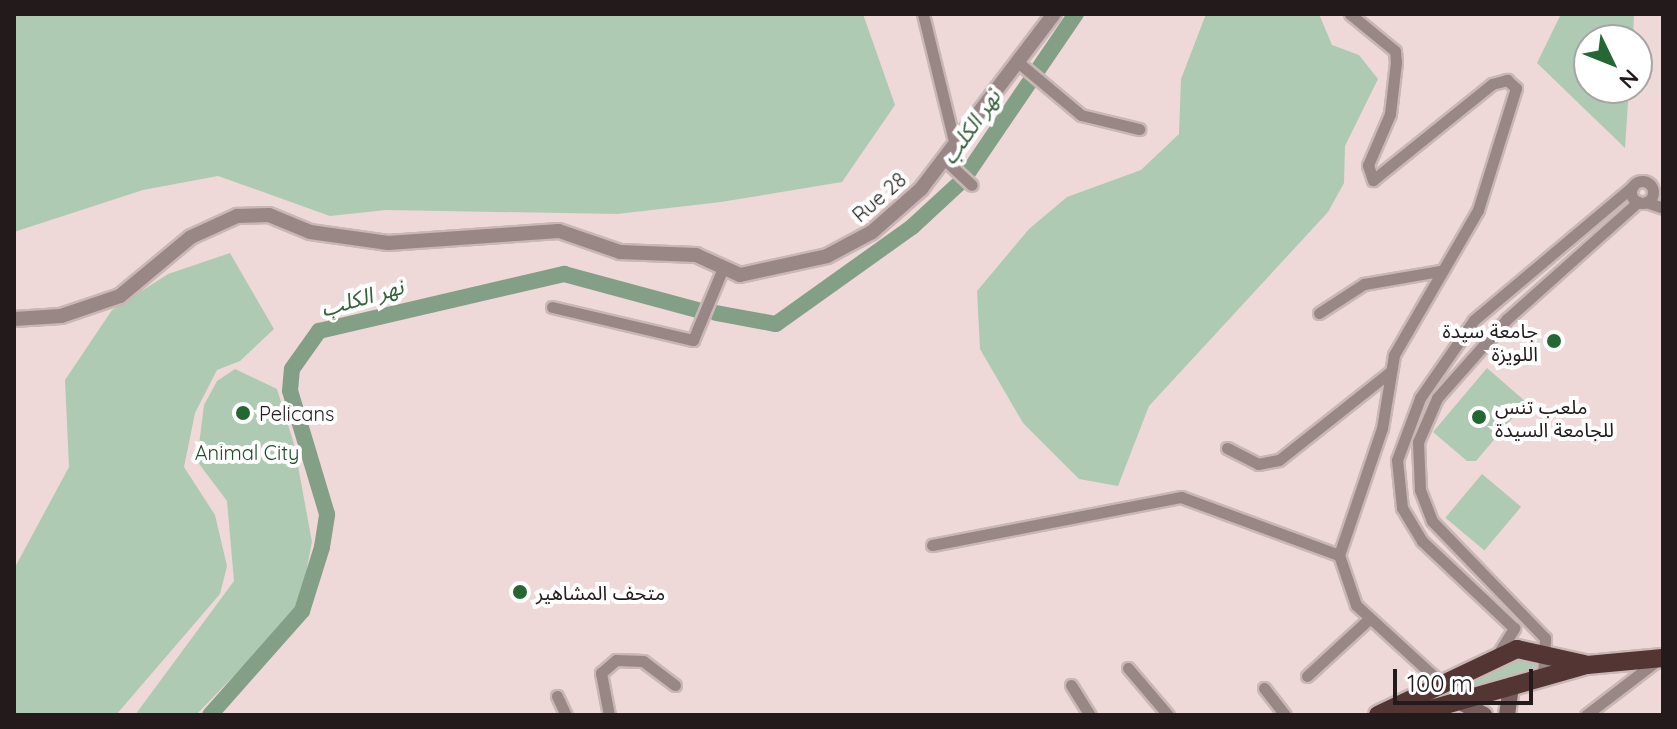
<!DOCTYPE html>
<meta charset="utf-8">
<style>
body{margin:0}
#map{position:relative;width:1677px;height:729px;overflow:hidden;background:#eed9d8;font-family:Quicksand,"Noto Sans Arabic",sans-serif}
div>[style]{position:absolute}
.green>*{inset:0;background:#afcab2;transform-origin:0 0}
.river>*{height:16px;margin:-8px;padding:0 8px;transform-origin:8px;border-radius:8px;background:#839f86}
.roads{filter:drop-shadow(2px 0 #c9b7b6) drop-shadow(-2px 0 #c9b7b6) drop-shadow(0 2px #c9b7b6) drop-shadow(0 -2px #c9b7b6)}
.minor>*{height:11px;margin:-5.5px;padding:0 5.5px;transform-origin:5.5px;border-radius:5.5px;background:#998786}
.minor>.ring{margin:-5.5px;padding:0;box-sizing:content-box;background:none;border:11px solid #998786;border-radius:50%}
.tertiary>*{height:14px;margin:-7px;padding:0 7px;transform-origin:7px;border-radius:7px;background:#998786}
.secondary>*{height:16px;margin:-8px;padding:0 8px;transform-origin:8px;border-radius:8px;background:#775e5d}
.trunk>*{height:18px;margin:-9px;padding:0 9px;transform-origin:9px;border-radius:9px;background:#533534}
.dots>*{width:22px;height:22px;translate:-50% -50%;box-sizing:border-box;border:4px solid #fff;border-radius:50%}
span{translate:-50% -50%;white-space:nowrap;text-align:center;line-height:1.15;-webkit-text-stroke:8px #fff;paint-order:stroke}
.street-label{font-size:20px;color:#231b1b}
.poi-label{font-size:20px;color:#231b1b}
.right{translate:-100% -50%;text-align:right}
.left{translate:0 -50%;text-align:left}
.park-label{font-size:20px;color:#1f4b27}
.water-label{font-size:22px;color:#35613c;font-style:italic}
.frame{position:absolute;inset:0;border:16px solid #231b1b;pointer-events:none}
.north{position:absolute;left:1573px;top:24px;width:80px;height:80px;box-sizing:border-box;background:#fff;border:2px solid #a7a4a4;border-radius:50%;rotate:133deg;font-size:22px;font-weight:700;line-height:32px;text-align:center;color:#231b1b}
.north::after{content:'';display:block;margin:auto;width:28px;height:36px;background:#236732;clip-path:polygon(50% 0,100% 100%,50% 72%,0 100%)}
.scale{position:absolute;left:1393px;top:669px;width:140px;height:36px;box-sizing:border-box;border:4px solid #231b1b;border-top:0;padding-left:10px;font-size:24px;line-height:28px;white-space:nowrap;color:#231b1b;-webkit-text-stroke:6px #fff;paint-order:stroke}
</style>
<div id="map">
<div class="green">
<div style="clip-path:polygon(14px 14px,863px 14px,895px 105px,842px 182px,721px 202px,617px 214px,386px 210px,330px 216px,218px 176px,143px 190px,14px 232px)"></div>
<div style="clip-path:polygon(1206px 14px,1319px 14px,1332px 45px,1359px 55px,1378px 79px,1345px 146px,1344px 183px,1328px 212px,1149px 406px,1118px 486px,1079px 479px,1023px 423px,980px 349px,977px 291px,1029px 229px,1067px 197px,1141px 170px,1179px 134px,1181px 79px)"></div>
<div style="clip-path:polygon(1561px 14px,1634px 14px,1633px 40px,1589px 40px,1589px 88px,1629px 88px,1625px 148px,1537px 63px)"></div>
<div style="clip-path:polygon(230px 253px,274px 329px,240px 361px,217px 370px,195px 413px,184px 467px,215px 515px,227px 566px,220px 594px,116px 715px,14px 715px,14px 569px,69px 467px,65px 380px,112px 310px,168px 274px)"></div>
<div style="clip-path:polygon(1487px 368px,1526px 402px,1476px 461px,1467px 461px,1433px 432px)"></div>
<div style="clip-path:polygon(235px 369px,277px 389px,294px 444px,312px 542px,299px 608px,196px 715px,135px 715px,234px 581px,227px 501px,197px 461px,204px 405px,217px 381px)"></div>
<div style="left:1482px;top:474px;width:51px;height:57px;rotate:40deg"></div>
<div style="clip-path:polygon(1523px 658px,1540px 666px,1417px 704px,1454px 684px)"></div>
</div>
<div class="river">
<div style="left:716px;top:313px;width:61px;rotate:10.4deg"></div>
<div style="left:776px;top:324px;width:167px;rotate:-35.5deg"></div>
<div style="left:912px;top:227px;width:69px;rotate:-42.7deg"></div>
<div style="left:963px;top:180px;width:201px;rotate:-55.8deg"></div>
<div style="left:210px;top:715px;width:139px;rotate:-48.5deg"></div>
<div style="left:302px;top:611px;width:67px;rotate:-72.6deg"></div>
<div style="left:322px;top:547px;width:33px;rotate:-81deg"></div>
<div style="left:327px;top:514px;width:128px;rotate:-106.7deg"></div>
<div style="left:290px;top:391px;width:22px;rotate:-85deg"></div>
<div style="left:292px;top:369px;width:47px;rotate:-54.6deg"></div>
<div style="left:319px;top:331px;width:252px;rotate:-13.1deg"></div>
<div style="left:564px;top:274px;width:142px;rotate:15.1deg"></div>
</div>
<div class="roads">
<div class="minor">
<div style="left:923px;top:14px;width:139px;rotate:76.3deg"></div>
<div style="left:1350px;top:14px;width:58px;rotate:39.4deg"></div>
<div style="left:1395px;top:51px;width:11px;rotate:85deg"></div>
<div style="left:1396px;top:62px;width:52px;rotate:96.6deg"></div>
<div style="left:1390px;top:114px;width:56px;rotate:113.3deg"></div>
<div style="left:1368px;top:165px;width:16px;rotate:72deg"></div>
<div style="left:1373px;top:180px;width:153px;rotate:-38.9deg"></div>
<div style="left:1492px;top:84px;width:16px;rotate:-15deg"></div>
<div style="left:1507px;top:80px;width:12px;rotate:42deg"></div>
<div style="left:1516px;top:88px;width:128px;rotate:107.3deg"></div>
<div style="left:1478px;top:210px;width:168px;rotate:120.1deg"></div>
<div style="left:1394px;top:355px;width:74px;rotate:99.3deg"></div>
<div style="left:1382px;top:428px;width:134px;rotate:108.7deg"></div>
<div style="left:1339px;top:555px;width:53px;rotate:71.2deg"></div>
<div style="left:1356px;top:605px;width:114px;rotate:42.5deg"></div>
<div style="left:1019px;top:63px;width:81px;rotate:40deg"></div>
<div style="left:1081px;top:115px;width:60px;rotate:13.6deg"></div>
<div style="left:946px;top:161px;width:35px;rotate:43deg"></div>
<div class="ring" style="left:1631px;top:181px;width:11px;height:11px"></div>
<div style="left:1646px;top:202px;width:18px;rotate:19deg"></div>
<div style="left:552px;top:307px;width:145px;rotate:13.2deg"></div>
<div style="left:693px;top:340px;width:78px;rotate:-67.4deg"></div>
<div style="left:1319px;top:313px;width:54px;rotate:-32.8deg"></div>
<div style="left:1364px;top:284px;width:76px;rotate:-9.8deg"></div>
<div style="left:1227px;top:448px;width:35px;rotate:27deg"></div>
<div style="left:1258px;top:464px;width:21px;rotate:-11deg"></div>
<div style="left:1279px;top:460px;width:142px;rotate:-38.4deg"></div>
<div style="left:932px;top:545px;width:254px;rotate:-10.9deg"></div>
<div style="left:1181px;top:497px;width:168px;rotate:20.2deg"></div>
<div style="left:1498px;top:654px;width:31px;rotate:-58deg"></div>
<div style="left:1514px;top:628px;width:127px;rotate:-136.6deg"></div>
<div style="left:1422px;top:541px;width:39px;rotate:-121deg"></div>
<div style="left:1402px;top:508px;width:48px;rotate:-95.9deg"></div>
<div style="left:1397px;top:460px;width:66px;rotate:-69.6deg"></div>
<div style="left:1420px;top:398px;width:95px;rotate:-55.3deg"></div>
<div style="left:1474px;top:320px;width:207px;rotate:-40.1deg"></div>
<div style="left:1128px;top:668px;width:62px;rotate:49.6deg"></div>
<div style="left:1307px;top:676px;width:84px;rotate:-42.6deg"></div>
<div style="left:1543px;top:677px;width:39px;rotate:-87deg"></div>
<div style="left:1545px;top:638px;width:163px;rotate:-134deg"></div>
<div style="left:1432px;top:521px;width:33px;rotate:-111deg"></div>
<div style="left:1420px;top:490px;width:48px;rotate:-92.4deg"></div>
<div style="left:1418px;top:442px;width:48px;rotate:-66.6deg"></div>
<div style="left:1437px;top:398px;width:106px;rotate:-48.5deg"></div>
<div style="left:1507px;top:319px;width:176px;rotate:-41.8deg"></div>
<div style="left:1071px;top:685px;width:36px;rotate:58deg"></div>
<div style="left:1264px;top:688px;width:34px;rotate:52deg"></div>
<div style="left:557px;top:696px;width:21px;rotate:65deg"></div>
<div style="left:609px;top:715px;width:43px;rotate:-100.8deg"></div>
<div style="left:601px;top:673px;width:20px;rotate:-41deg"></div>
<div style="left:616px;top:660px;width:27px;rotate:2deg"></div>
<div style="left:643px;top:661px;width:40px;rotate:37deg"></div>
<div style="left:1586px;top:715px;width:91px;rotate:-37.4deg"></div>
</div>
<div class="tertiary">
<div style="left:14px;top:319px;width:47px;rotate:-3.7deg"></div>
<div style="left:61px;top:316px;width:62px;rotate:-18.7deg"></div>
<div style="left:120px;top:296px;width:92px;rotate:-39.7deg"></div>
<div style="left:191px;top:237px;width:51px;rotate:-24.5deg"></div>
<div style="left:237px;top:216px;width:32px;rotate:-2deg"></div>
<div style="left:269px;top:215px;width:44px;rotate:22.5deg"></div>
<div style="left:310px;top:232px;width:79px;rotate:8deg"></div>
<div style="left:388px;top:243px;width:171px;rotate:-4deg"></div>
<div style="left:559px;top:231px;width:65px;rotate:19deg"></div>
<div style="left:620px;top:252px;width:76px;rotate:2.3deg"></div>
<div style="left:696px;top:255px;width:48px;rotate:24.4deg"></div>
<div style="left:740px;top:275px;width:89px;rotate:-12.3deg"></div>
<div style="left:827px;top:256px;width:51px;rotate:-28.1deg"></div>
<div style="left:872px;top:232px;width:65px;rotate:-41.3deg"></div>
<div style="left:921px;top:189px;width:220px;rotate:-52.8deg"></div>
</div>
<div class="secondary">
<div style="left:1457px;top:700px;width:31px;rotate:29deg"></div>
<div style="left:1507px;top:715px;width:30px;rotate:-82deg"></div>
</div>
<div class="trunk">
<div style="left:1378px;top:715px;width:154px;rotate:-25.4deg"></div>
<div style="left:1517px;top:649px;width:69px;rotate:12.6deg"></div>
<div style="left:1410px;top:715px;width:184px;rotate:-15.8deg"></div>
<div style="left:1587px;top:665px;width:76px;rotate:-5.3deg"></div>
</div>
</div>
<div class="dots">
<div style="left:1554px;top:341px;background:#236732"></div>
<div style="left:243px;top:413px;background:#236732"></div>
<div style="left:1479px;top:417px;background:#236732"></div>
<div style="left:520px;top:592px;background:#236732"></div>
</div>
<div class="street-label">
<span style="left:879px;top:197px;rotate:-41deg">Rue 28</span>
</div>
<div class="poi-label">
<span class="right" style="left:1538px;top:342px">جامعة سيدة<br>اللويزة</span>
<span class="left" style="left:1495px;top:418px">ملعب تنس<br>للجامعة السيدة</span>
<span class="left" style="left:259px;top:413px">Pelicans</span>
<span class="left" style="left:536px;top:592px">متحف المشاهير</span>
</div>
<div class="park-label">
<span style="left:247px;top:452px">Animal City</span>
</div>
<div class="water-label">
<span style="left:971px;top:127px;rotate:-55deg">نهر الكلب</span>
<span style="left:362px;top:298px;rotate:-16deg">نهر الكلب</span>
</div>
<div class="frame"></div>
<div class="north">N</div>
<div class="scale">100 m</div>
</div>
